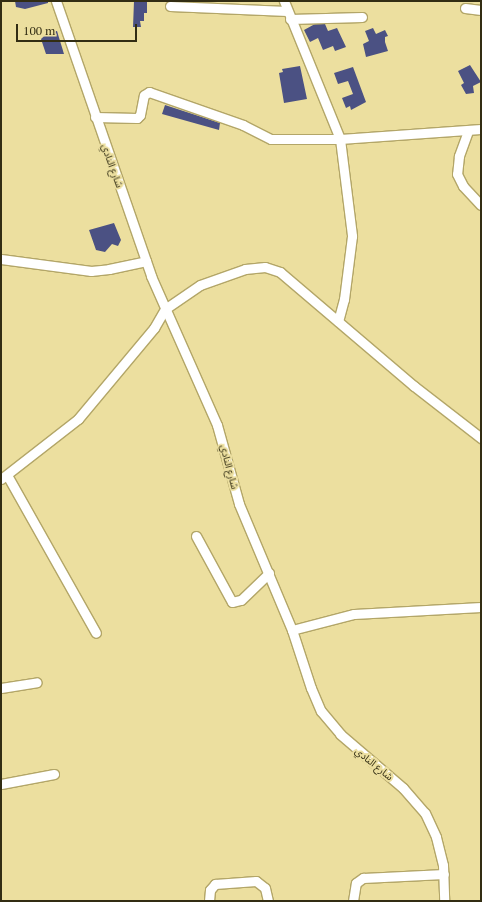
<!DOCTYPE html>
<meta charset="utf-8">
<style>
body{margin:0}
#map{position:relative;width:482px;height:902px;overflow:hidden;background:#ecdf9f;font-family:"PT Serif","Noto Sans Arabic",serif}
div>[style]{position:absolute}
.building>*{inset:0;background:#4b5183}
.roads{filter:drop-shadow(1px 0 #b3a668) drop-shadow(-1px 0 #b3a668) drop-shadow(0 1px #b3a668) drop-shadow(0 -1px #b3a668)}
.minor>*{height:9px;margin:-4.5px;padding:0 4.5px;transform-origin:4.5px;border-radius:4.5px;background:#fff}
span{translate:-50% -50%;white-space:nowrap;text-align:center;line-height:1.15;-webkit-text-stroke:4px #ecdf9f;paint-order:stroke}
.street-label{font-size:10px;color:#322d13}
.frame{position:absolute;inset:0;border:2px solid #322d13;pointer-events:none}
.scale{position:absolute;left:16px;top:24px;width:121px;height:18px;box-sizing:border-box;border:2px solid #322d13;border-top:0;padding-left:5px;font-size:12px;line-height:14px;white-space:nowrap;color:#322d13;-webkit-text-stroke:3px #ecdf9f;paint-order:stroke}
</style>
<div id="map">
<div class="building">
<div style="clip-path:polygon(15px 1px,48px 1px,48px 3px,25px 9px,16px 7px)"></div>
<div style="clip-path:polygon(134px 1px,147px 1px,147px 13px,144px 13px,144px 21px,140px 21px,141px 27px,133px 27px)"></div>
<div style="clip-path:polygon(315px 24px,325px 24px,328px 31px,337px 28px,346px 47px,335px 51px,333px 46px,323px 50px,318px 38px,310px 42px,304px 30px)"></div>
<div style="clip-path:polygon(373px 28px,376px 34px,385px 30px,388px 36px,385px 37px,385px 42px,388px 51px,366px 57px,363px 44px,369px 41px,365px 31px)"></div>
<div style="clip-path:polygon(57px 31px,64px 54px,46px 54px,41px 39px,49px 32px)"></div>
<div style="clip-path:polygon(470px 65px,481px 82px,473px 86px,474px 93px,466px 94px,461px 85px,464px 83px,458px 71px)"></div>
<div style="clip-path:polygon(300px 66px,307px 99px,284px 103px,279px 73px,283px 72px,282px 69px)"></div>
<div style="clip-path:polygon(353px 67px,366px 102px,351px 110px,350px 106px,346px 108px,342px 98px,353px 94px,348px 81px,338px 84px,334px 73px)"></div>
<div style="clip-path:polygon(165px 105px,220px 123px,219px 130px,162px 114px)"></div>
<div style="clip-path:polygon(114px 223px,121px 240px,118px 246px,112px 244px,105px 252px,96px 250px,89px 230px)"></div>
</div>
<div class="roads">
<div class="minor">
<div style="left:56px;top:1px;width:291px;rotate:70.9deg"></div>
<div style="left:151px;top:276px;width:163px;rotate:66.1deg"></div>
<div style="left:217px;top:425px;width:82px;rotate:74.4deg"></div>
<div style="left:239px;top:504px;width:137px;rotate:67.2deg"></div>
<div style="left:292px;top:630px;width:61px;rotate:71.9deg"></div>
<div style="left:311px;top:688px;width:25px;rotate:67deg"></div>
<div style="left:321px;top:711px;width:30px;rotate:50deg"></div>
<div style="left:340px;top:734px;width:83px;rotate:40.6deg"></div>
<div style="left:403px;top:788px;width:33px;rotate:49deg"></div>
<div style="left:425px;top:813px;width:26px;rotate:65deg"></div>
<div style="left:436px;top:837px;width:29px;rotate:76deg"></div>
<div style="left:443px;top:865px;width:36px;rotate:88deg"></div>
<div style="left:284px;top:1px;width:149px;rotate:67.9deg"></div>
<div style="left:340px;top:139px;width:141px;rotate:-4.1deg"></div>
<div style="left:170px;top:6px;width:117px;rotate:2.4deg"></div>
<div style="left:465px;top:8px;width:16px;rotate:7deg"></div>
<div style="left:290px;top:19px;width:72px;rotate:-1.6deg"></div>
<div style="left:95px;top:117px;width:42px;rotate:1.4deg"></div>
<div style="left:137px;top:118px;width:4px;rotate:-45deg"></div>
<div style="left:140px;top:115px;width:20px;rotate:-79deg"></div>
<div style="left:144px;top:95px;width:6px;rotate:-31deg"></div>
<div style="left:149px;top:92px;width:100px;rotate:19.3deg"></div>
<div style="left:243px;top:125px;width:31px;rotate:27deg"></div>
<div style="left:271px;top:139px;width:69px"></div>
<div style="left:340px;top:139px;width:98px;rotate:82.9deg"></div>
<div style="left:352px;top:236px;width:64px;rotate:97.2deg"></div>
<div style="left:344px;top:299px;width:23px;rotate:105deg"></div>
<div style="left:468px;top:131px;width:27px;rotate:110deg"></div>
<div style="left:459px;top:156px;width:18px;rotate:96deg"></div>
<div style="left:457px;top:174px;width:13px;rotate:63deg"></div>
<div style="left:463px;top:186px;width:26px;rotate:47deg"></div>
<div style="left:1px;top:259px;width:91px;rotate:7.6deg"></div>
<div style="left:91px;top:271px;width:18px;rotate:-6deg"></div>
<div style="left:109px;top:269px;width:38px;rotate:-12deg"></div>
<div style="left:7px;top:475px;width:181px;rotate:60.6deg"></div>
<div style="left:1px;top:479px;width:98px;rotate:-37.9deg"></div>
<div style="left:78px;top:419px;width:119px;rotate:-50.1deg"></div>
<div style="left:154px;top:328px;width:22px;rotate:-60deg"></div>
<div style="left:165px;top:309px;width:42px;rotate:-34.4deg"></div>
<div style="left:200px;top:285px;width:48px;rotate:-19.6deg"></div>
<div style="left:245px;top:269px;width:20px;rotate:-6deg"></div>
<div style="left:265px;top:267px;width:16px;rotate:18deg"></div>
<div style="left:280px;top:272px;width:176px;rotate:40.4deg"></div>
<div style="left:414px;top:386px;width:85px;rotate:37.8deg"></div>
<div style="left:196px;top:536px;width:75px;rotate:61.4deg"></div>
<div style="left:232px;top:602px;width:9px;rotate:-13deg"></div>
<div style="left:241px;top:600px;width:39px;rotate:-44deg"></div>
<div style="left:292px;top:630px;width:64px;rotate:-14.5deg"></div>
<div style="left:354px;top:614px;width:127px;rotate:-3.2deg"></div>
<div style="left:1px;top:688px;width:36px;rotate:-9deg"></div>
<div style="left:1px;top:784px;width:54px;rotate:-10.7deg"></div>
<div style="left:209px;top:901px;width:11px;rotate:-85deg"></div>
<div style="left:210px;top:890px;width:8px;rotate:-50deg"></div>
<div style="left:215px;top:884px;width:41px;rotate:-4.2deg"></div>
<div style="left:256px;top:881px;width:11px;rotate:38deg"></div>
<div style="left:265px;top:888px;width:13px;rotate:77deg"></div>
<div style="left:353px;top:901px;width:18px;rotate:-81deg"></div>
<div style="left:356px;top:883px;width:9px;rotate:-36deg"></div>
<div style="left:363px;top:878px;width:81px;rotate:-2.8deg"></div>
</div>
</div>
<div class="street-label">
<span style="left:112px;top:166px;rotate:70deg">شارع النادي</span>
<span style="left:229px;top:467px;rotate:75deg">شارع النادي</span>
<span style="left:374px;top:764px;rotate:39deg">شارع النادي</span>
</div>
<div class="frame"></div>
<div class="scale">100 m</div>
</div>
